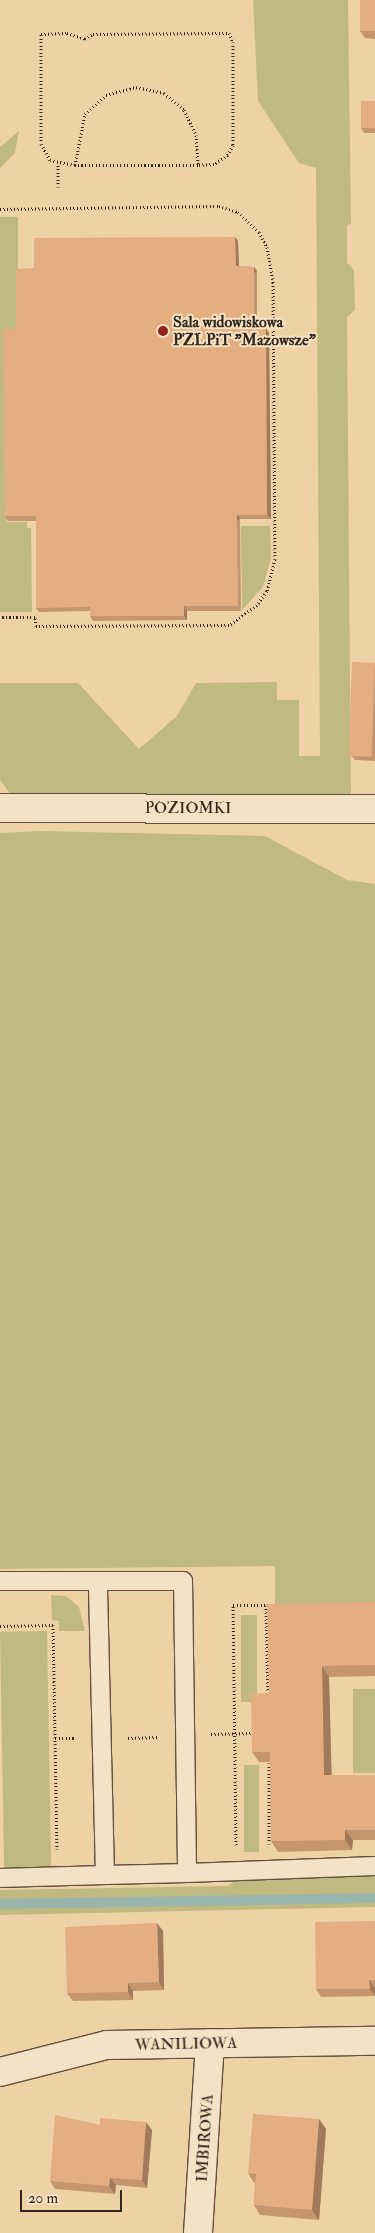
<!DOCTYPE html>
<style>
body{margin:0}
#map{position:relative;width:375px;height:2233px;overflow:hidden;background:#eed2a5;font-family:"IM FELL Double Pica",serif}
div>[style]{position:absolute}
.green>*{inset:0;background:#c0ba81;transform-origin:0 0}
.stream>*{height:10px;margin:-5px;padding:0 5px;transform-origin:5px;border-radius:5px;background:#9ab6ac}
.path>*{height:3px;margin-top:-1.5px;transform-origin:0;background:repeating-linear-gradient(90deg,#31251c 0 1px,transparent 0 3.5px)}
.roads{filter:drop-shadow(1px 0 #60503e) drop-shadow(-1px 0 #60503e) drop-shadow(0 1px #60503e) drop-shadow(0 -1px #60503e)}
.lane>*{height:18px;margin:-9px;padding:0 9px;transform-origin:9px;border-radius:9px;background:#f4e2c4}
.street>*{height:28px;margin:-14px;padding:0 14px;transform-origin:14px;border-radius:14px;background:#f4e2c4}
.wall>*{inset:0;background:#c4966e}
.shaded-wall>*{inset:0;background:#a07a5a;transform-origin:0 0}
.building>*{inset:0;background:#e4ae80;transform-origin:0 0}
.dots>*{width:14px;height:14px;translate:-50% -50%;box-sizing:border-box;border:2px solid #f4e2c4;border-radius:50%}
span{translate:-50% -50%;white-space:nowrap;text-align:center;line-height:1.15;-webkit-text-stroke:4px #f4e2c4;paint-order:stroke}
.poi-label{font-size:16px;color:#31251c;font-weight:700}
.left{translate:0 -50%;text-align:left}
.street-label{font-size:16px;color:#31251c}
.scale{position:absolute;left:20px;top:2190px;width:102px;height:22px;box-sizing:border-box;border:2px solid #31251c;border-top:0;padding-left:6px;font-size:15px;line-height:18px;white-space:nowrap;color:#31251c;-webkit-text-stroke:4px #f4e2c4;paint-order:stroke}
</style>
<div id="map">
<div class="green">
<div style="clip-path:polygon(253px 0,348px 0,351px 224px,347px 225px,347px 263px,354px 270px,355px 310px,347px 317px,351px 797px,12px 796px,0 780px,0 683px,78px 683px,139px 749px,177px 716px,196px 683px,277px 682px,277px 700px,299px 700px,299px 756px,320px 756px,316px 168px,299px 163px,258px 101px)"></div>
<div style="clip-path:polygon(19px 131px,15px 153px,0 168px,0 147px)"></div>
<div style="clip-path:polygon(0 217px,18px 217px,18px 332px,6px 333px,7px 522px,27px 522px,27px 528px,31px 528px,32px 612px,0 612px)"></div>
<div style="clip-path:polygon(241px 526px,270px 526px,271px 558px,263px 587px,242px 610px)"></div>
<div style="clip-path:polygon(40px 831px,265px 836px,347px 880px,375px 884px,375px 1610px,275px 1612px,275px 1566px,0 1569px,0 833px)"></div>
<div style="clip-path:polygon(51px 1595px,66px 1596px,79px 1607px,85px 1631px,59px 1631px,59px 1621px,52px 1620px)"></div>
<div style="left:241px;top:1615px;width:16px;height:87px"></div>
<div style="left:47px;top:1631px;width:237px;height:47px;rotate:89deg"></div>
<div style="left:353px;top:1689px;width:22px;height:84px"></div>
<div style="left:244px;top:1765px;width:15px;height:87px"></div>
<div style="clip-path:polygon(375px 1875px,375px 1907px,0 1915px,0 1890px,228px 1886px,238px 1878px)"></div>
</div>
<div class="stream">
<div style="left:0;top:1904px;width:375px;rotate:-0.9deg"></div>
</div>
<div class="path">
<div style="left:67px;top:33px;width:19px;rotate:18deg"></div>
<div style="left:85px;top:39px;width:9px;rotate:-32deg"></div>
<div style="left:93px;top:34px;width:136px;rotate:-0.4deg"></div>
<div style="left:229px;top:33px;width:10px;rotate:66deg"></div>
<div style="left:233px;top:42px;width:103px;rotate:90deg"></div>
<div style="left:233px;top:145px;width:11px;rotate:117deg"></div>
<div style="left:228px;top:155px;width:17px;rotate:147deg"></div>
<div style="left:214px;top:164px;width:16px;rotate:176deg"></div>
<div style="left:198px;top:165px;width:123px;rotate:180deg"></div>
<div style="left:75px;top:165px;width:25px;rotate:-169deg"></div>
<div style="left:50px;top:160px;width:18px;rotate:-119deg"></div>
<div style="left:41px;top:144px;width:110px;rotate:-90deg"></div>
<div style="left:41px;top:34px;width:26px;rotate:-2deg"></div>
<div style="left:58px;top:165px;width:22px;rotate:90deg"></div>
<div style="left:75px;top:165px;width:52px;rotate:-78.9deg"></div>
<div style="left:85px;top:114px;width:28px;rotate:-42deg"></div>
<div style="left:106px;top:95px;width:31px;rotate:-15deg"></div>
<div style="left:136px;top:87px;width:29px;rotate:12deg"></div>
<div style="left:164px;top:93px;width:26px;rotate:40deg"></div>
<div style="left:184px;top:110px;width:28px;rotate:64deg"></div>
<div style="left:196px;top:135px;width:30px;rotate:86deg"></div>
<div style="left:0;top:209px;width:219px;rotate:-0.8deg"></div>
<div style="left:219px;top:206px;width:20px;rotate:18deg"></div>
<div style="left:238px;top:212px;width:29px;rotate:44deg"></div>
<div style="left:259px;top:232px;width:17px;rotate:62deg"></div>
<div style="left:267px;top:247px;width:36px;rotate:80deg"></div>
<div style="left:273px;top:282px;width:277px;rotate:89.6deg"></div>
<div style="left:275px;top:559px;width:33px;rotate:104deg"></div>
<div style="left:267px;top:591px;width:17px;rotate:126deg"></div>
<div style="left:257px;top:605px;width:34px;rotate:144deg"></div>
<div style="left:229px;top:625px;width:193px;rotate:179.7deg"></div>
<div style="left:36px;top:626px;width:9px;rotate:-96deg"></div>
<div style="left:35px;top:617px;width:35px;rotate:180deg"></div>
<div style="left:0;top:1626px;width:53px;rotate:-1.1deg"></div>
<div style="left:53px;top:1625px;width:224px;rotate:89deg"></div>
<div style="left:211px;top:1734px;width:44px;rotate:-1.3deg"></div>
<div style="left:55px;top:1738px;width:19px"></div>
<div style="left:128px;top:1738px;width:31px;rotate:-2deg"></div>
<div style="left:269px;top:1763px;width:81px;rotate:90deg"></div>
<div style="left:236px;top:1845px;width:240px;rotate:-90.7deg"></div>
<div style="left:233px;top:1605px;width:33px"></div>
<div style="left:266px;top:1605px;width:92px;rotate:88.8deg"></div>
</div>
<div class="roads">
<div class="lane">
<div style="left:0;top:1581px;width:183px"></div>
<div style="left:183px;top:1581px;width:292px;rotate:89.2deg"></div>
<div style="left:187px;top:1873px;width:82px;rotate:178.6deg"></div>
<div style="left:105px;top:1875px;width:294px;rotate:-91.4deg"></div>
<div style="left:187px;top:1873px;width:188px;rotate:-2.1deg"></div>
<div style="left:0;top:1878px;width:105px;rotate:-1.6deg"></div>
</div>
<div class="street">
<div style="left:0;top:808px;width:375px;rotate:0.2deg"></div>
<div style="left:0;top:2072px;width:110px;rotate:-14.2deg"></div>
<div style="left:107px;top:2045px;width:268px;rotate:-0.9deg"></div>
<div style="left:198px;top:2233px;width:190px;rotate:-86.4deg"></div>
</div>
</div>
<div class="wall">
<div style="clip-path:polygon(375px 0,375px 39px,365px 38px,360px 31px)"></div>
<div style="clip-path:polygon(375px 101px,375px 133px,364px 133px,361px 128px)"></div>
<div style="clip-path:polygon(235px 237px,238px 241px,239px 266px,254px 267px,257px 271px,257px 328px,269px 333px,271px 519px,240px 519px,241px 611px,187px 611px,187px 620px,93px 621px,90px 616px,90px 611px,39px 612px,36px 608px,36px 521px,8px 521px,5px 516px,16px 329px,34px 268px)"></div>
<div style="clip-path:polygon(375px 663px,375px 761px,355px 760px,352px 756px)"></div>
<div style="clip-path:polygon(375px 1602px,375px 1676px,329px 1677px,331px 1775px,375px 1775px,375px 1840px,353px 1840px,352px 1850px,278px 1852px,271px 1841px,270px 1762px,259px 1762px,252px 1752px,269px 1693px)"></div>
<div style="clip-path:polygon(375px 1921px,375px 1996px,321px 1997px,316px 1989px)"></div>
<div style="clip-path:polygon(163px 1931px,164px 1990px,133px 1991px,133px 2000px,73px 2001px,67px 1993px)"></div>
<div style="clip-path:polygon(319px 2119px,326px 2129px,319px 2220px,260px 2215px,254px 2205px,255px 2183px,254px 2183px,248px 2173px)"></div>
<div style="clip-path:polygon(100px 2125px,152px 2130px,147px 2188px,116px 2185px,115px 2194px,55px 2189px,50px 2181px)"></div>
</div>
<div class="shaded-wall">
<div style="clip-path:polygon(235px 237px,238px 241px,239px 271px,236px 266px)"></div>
<div style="left:254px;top:267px;width:5px;height:61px;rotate:53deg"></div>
<div style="clip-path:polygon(266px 328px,269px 333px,271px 519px,267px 515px)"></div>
<div style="left:237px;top:515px;width:5px;height:91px;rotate:53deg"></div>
<div style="clip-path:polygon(184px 606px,187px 611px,187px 620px,184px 616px)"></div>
<div style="clip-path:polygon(322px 1666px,329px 1677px,332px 1786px,324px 1775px)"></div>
<div style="clip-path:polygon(345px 1830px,353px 1840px,352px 1850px,345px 1840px)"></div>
<div style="clip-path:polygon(157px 1923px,163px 1931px,164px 1990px,159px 1982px)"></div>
<div style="clip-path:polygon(369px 1980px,375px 1988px,375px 1996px,370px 1989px)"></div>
<div style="clip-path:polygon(128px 1983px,133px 1991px,133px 2000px,128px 1992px)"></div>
<div style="clip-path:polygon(319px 2119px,326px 2129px,319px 2220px,312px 2210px)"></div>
<div style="clip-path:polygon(146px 2122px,152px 2130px,147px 2188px,142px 2180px)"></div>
<div style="clip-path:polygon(110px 2178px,116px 2185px,115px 2194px,109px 2186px)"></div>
</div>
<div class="building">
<div style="left:360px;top:0;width:15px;height:31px"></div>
<div style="left:361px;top:101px;width:14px;height:27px"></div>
<div style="clip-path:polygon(235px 237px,236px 266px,254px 267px,254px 328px,266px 328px,267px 515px,237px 515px,238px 606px,184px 606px,184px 616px,90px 616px,90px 607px,36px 608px,36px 516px,5px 516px,3px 329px,16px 329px,16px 269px,34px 268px,34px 238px)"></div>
<div style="left:352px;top:662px;width:23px;height:94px;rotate:2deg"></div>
<div style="clip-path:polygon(375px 1602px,375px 1665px,322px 1666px,324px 1775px,375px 1775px,375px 1830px,345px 1830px,345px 1840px,271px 1841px,270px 1752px,252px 1752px,251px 1694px,269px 1693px,267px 1604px)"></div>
<div style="clip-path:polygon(375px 1921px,375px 1980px,369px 1980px,370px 1989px,316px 1989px,315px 1922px)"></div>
<div style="clip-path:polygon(157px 1923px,159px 1982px,128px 1983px,128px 1992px,67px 1993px,65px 1927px)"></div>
<div style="clip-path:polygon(253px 2114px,319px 2119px,312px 2210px,254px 2205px,256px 2174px,248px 2173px)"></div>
<div style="clip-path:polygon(55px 2115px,100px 2125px,100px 2118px,146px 2122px,142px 2180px,110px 2178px,109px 2186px,50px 2181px)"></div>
</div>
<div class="dots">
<div style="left:163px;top:331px;background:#8f2418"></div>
</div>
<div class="poi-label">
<span class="left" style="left:173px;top:331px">Sala widowiskowa<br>PZLPiT "Mazowsze"</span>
</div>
<div class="street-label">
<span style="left:188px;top:808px">POZIOMKI</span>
<span style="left:186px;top:2044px;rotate:-1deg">WANILIOWA</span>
<span style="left:205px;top:2138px;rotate:-86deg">IMBIROWA</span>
</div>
<div class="scale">20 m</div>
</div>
